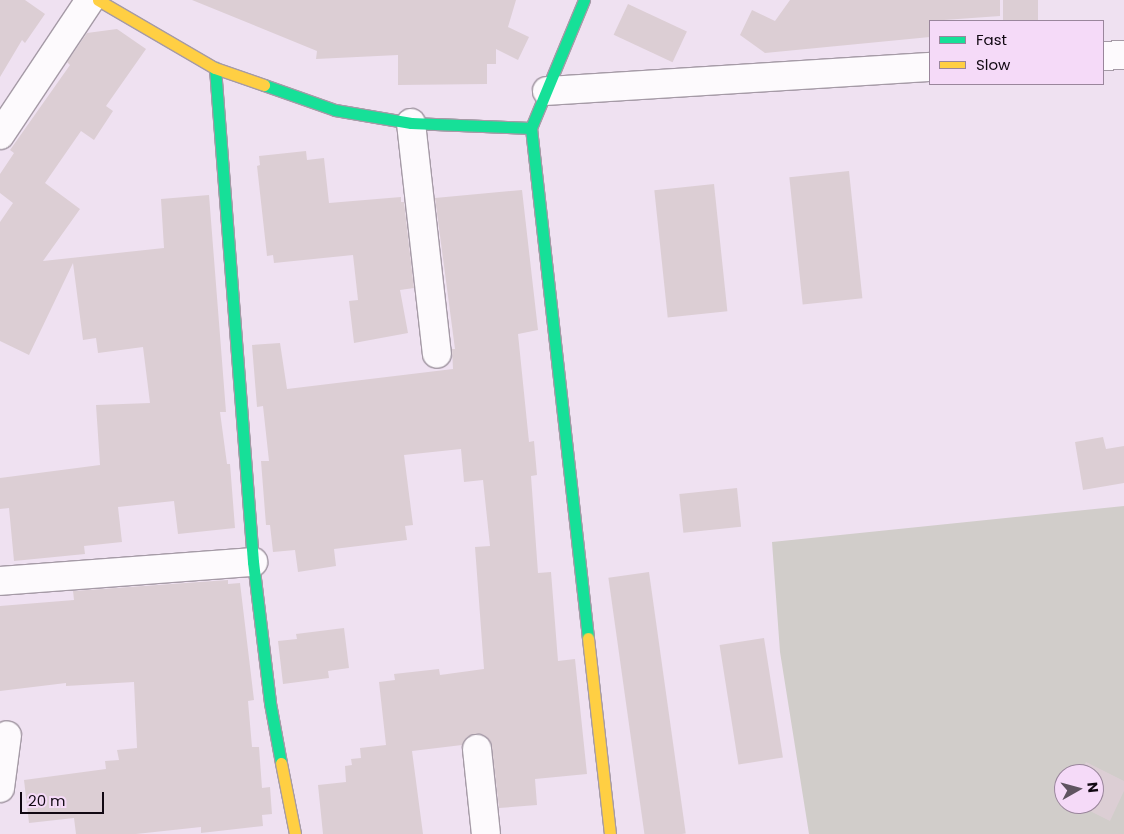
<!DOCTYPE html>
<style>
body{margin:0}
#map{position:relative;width:1124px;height:834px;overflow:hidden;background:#efe1f1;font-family:Poppins,sans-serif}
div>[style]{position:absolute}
.green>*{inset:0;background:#d1cdca}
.building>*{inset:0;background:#dcced4;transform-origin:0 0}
.roads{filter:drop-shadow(1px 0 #a59aa6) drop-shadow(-1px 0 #a59aa6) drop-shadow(0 1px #a59aa6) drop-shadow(0 -1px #a59aa6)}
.street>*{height:28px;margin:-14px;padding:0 14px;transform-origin:14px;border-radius:14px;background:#fdfafd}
.fast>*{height:11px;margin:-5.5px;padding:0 5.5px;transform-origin:5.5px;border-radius:5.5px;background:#16e098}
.slow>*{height:11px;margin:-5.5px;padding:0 5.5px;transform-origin:5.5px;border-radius:5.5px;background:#ffcf43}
span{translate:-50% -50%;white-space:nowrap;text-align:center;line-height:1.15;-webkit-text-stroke:4.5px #f5daf8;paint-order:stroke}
.legend{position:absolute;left:929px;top:20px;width:175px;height:65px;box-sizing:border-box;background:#f5daf8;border:1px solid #9a869c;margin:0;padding:6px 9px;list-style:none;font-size:15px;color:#110812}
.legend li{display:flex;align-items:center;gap:10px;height:25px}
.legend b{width:25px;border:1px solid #9a869c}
.north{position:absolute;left:1054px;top:764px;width:50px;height:50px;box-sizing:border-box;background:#f5daf8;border:1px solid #9a869c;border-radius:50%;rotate:83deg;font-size:14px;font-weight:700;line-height:20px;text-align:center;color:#110812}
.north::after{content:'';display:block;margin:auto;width:18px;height:22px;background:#5f5460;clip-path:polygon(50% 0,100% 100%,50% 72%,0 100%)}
.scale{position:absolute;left:20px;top:792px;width:84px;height:22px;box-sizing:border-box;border:2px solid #110812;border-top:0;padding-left:6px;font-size:15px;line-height:18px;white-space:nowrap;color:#110812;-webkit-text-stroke:4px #f5daf8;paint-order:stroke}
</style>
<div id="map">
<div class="green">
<div style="clip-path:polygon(evenodd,1124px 506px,1124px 834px,809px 834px,780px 652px,772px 542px,1124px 506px,1064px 774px,1094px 774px,1094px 804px,1064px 804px,1064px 774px)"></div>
</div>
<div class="building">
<div style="clip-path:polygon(0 0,25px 0,45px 14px,25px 43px,22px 40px,0 77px)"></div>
<div style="clip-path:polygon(192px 0,516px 0,508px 27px,529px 37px,518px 60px,496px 49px,496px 64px,487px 64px,487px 84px,398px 85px,398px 55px,316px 59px,317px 51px)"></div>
<div style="clip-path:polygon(790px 0,1000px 0,1000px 16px,930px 21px,930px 37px,765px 53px,740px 35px,752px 10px,775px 21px)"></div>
<div style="left:1003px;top:0;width:35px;height:21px"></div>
<div style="left:628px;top:4px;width:65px;height:34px;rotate:25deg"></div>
<div style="clip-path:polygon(117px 29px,146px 49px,106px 106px,113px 111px,94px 140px,81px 131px,45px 183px,80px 209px,43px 261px,164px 248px,161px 199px,209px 195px,226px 412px,220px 412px,227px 464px,230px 464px,235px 528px,178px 534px,174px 501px,118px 507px,122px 542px,84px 546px,85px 554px,14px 561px,9px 508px,0 509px,0 478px,100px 465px,96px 405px,150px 403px,143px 347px,98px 353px,96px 338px,83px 340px,73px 263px,29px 355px,0 341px,0 222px,13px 203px,0 193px,0 174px,14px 153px,10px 150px,70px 65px,67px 62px,87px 33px)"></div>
<div style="clip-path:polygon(306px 151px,307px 160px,324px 158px,329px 203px,401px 197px,401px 202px,404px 202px,414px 288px,400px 290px,408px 333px,354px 343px,349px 301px,358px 300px,353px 255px,274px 263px,273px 255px,267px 256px,257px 166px,260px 165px,259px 156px)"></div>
<div style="left:849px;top:171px;width:128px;height:60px;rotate:84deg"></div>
<div style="left:714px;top:184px;width:128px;height:60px;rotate:84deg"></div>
<div style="clip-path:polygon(522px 190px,538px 330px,518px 334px,529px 442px,534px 441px,537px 475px,531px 476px,538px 573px,551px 572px,558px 661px,575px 659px,587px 774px,535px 779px,537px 805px,499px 808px,492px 747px,484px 735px,475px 734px,467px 737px,462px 745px,412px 751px,423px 834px,323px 834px,318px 785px,346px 782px,345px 766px,352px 765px,351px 759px,361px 758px,360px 748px,386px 745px,379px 682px,395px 680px,394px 674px,439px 669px,440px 675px,484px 669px,475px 547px,490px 546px,483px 480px,464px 482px,461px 449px,404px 455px,413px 525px,405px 526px,407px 540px,334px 549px,336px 566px,298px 572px,295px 550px,273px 552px,270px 525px,266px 525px,261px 461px,269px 461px,263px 406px,257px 407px,252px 345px,280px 343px,287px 389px,453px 369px,452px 349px,455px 349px,435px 198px)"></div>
<div style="clip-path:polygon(1103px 437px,1106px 449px,1124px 446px,1124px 483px,1083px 490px,1075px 442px)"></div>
<div style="left:737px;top:488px;width:39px;height:58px;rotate:84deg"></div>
<div style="left:649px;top:572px;width:264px;height:41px;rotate:82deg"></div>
<div style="clip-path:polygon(228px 580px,228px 584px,240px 583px,254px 700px,248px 701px,252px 747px,259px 747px,262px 788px,270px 787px,272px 814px,262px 815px,263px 826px,201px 833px,201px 827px,136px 834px,76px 834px,74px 818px,29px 823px,24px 780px,106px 769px,105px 761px,119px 760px,117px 750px,137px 748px,134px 682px,66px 686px,66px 683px,0 691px,0 606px,74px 600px,73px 591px)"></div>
<div style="clip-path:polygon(344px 628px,349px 668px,328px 671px,329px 678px,283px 684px,278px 641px,297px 639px,296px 634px)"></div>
<div style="left:764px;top:638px;width:121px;height:45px;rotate:81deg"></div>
<div style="clip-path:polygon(1086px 762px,1124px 781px,1124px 791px,1110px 821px,1076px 804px,1094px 804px,1094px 774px,1080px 774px)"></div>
</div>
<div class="roads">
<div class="street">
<div style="left:1103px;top:56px;width:21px;rotate:-3deg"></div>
<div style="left:547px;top:91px;width:384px;rotate:-3.6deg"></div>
<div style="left:411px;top:123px;width:232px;rotate:83.6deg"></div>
<div style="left:0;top:135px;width:162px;rotate:-56.3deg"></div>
<div style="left:0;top:581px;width:254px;rotate:-4.3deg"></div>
<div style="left:477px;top:749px;width:85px;rotate:84deg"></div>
<div style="left:0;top:788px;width:53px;rotate:-82.5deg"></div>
</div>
<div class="fast">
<div style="left:584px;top:0;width:139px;rotate:112.5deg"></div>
<div style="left:531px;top:128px;width:513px;rotate:83.62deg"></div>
<div style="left:215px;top:68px;width:495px;rotate:85.6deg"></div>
<div style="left:253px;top:562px;width:142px;rotate:83.1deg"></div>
<div style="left:270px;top:703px;width:61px;rotate:79.6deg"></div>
<div style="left:264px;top:85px;width:75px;rotate:19.4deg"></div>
<div style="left:335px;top:110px;width:77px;rotate:9.7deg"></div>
<div style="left:411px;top:123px;width:120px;rotate:2.4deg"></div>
</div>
<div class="slow">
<div style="left:98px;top:0;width:135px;rotate:30.2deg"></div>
<div style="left:215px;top:68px;width:52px;rotate:19.1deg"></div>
<div style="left:588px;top:638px;width:197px;rotate:83.6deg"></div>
<div style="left:281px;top:763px;width:72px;rotate:78.8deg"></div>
</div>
</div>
<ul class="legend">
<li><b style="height:6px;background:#16e098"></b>Fast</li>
<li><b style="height:6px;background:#ffcf43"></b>Slow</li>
</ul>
<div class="north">N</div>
<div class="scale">20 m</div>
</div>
